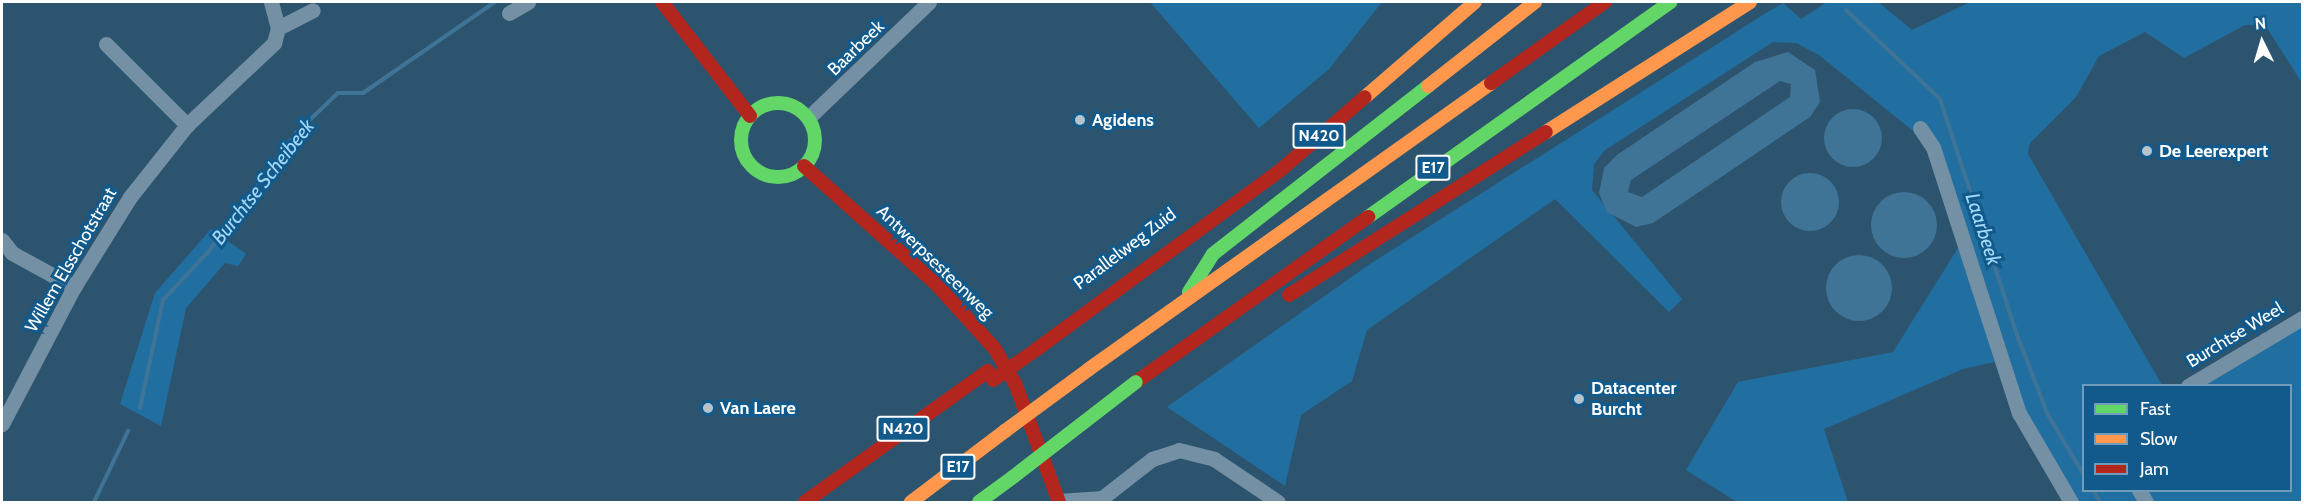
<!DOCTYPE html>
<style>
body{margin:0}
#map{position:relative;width:2304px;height:504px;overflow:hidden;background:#2d546f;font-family:Cabin,sans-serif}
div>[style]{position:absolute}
.green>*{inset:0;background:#216fa1}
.water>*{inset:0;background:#3f7497}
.round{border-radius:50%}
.stream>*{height:4px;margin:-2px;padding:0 2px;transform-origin:2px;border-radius:2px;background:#3f7497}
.street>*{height:15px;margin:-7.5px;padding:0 7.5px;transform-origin:7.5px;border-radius:7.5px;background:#7490a4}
.fast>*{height:14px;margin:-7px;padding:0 7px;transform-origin:7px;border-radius:7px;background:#63d668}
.fast>.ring{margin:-7px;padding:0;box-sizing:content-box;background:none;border:14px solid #63d668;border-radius:50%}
.slow>*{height:14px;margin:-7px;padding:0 7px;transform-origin:7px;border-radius:7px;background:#ff974d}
.jam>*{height:14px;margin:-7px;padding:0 7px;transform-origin:7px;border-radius:7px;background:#b3261e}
.fast-bridge>*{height:14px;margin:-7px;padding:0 7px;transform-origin:7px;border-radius:7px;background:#63d668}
.slow-bridge>*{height:14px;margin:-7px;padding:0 7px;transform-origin:7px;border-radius:7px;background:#ff974d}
.jam-bridge>*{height:14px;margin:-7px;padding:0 7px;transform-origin:7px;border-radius:7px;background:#b3261e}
.dots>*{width:16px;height:16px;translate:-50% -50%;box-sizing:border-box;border:3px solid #115a8b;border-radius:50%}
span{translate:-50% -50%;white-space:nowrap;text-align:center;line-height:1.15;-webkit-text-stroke:6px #115a8b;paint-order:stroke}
.shield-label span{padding:2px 4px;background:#115a8b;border:2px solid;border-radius:4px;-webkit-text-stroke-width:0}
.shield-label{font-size:16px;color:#fff;font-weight:700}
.street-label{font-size:18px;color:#fff}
.poi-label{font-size:18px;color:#fff;font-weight:700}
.left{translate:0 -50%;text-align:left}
.water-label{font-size:20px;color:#a2d8f9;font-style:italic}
.frame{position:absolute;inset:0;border:3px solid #fff;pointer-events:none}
.legend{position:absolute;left:2082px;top:384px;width:210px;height:108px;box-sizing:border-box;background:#115a8b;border:2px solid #709cb9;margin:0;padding:8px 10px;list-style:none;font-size:18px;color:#fff}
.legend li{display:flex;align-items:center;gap:12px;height:30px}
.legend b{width:30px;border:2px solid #709cb9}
.north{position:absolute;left:2232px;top:12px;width:60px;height:60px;-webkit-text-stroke:4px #115a8b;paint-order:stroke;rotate:355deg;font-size:16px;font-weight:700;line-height:24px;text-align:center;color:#fff}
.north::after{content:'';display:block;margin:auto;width:21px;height:27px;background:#fff;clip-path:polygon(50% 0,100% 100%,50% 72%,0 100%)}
</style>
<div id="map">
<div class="green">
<div style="clip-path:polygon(1150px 2px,1382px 2px,1329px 69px,1259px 128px)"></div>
<div style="clip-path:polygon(1827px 2px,1878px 2px,1912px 30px,1970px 2px,2302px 2px,2302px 83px,2265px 25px,2245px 25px,2184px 58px,2145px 32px,2099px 56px,2076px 97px,2030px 143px,2028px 154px,2162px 385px,2084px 386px,2084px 490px,2290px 490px,2290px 386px,2188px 385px,2302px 318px,2302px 502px,2078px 502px,2025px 411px,2008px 359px,1963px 369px,1824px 429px,1848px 502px,1737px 502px,1686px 470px,1738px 382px,1893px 352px,1963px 240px,1933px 147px,1819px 55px,1796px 43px,1773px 42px,1605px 150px,1594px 164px,1592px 190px,1682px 299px,1669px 312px,1555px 199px,1367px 330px,1352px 381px,1301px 415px,1285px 486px,1167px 407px,1370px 264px,1766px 13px,1783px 3px,1801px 19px)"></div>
<div style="clip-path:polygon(211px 229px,246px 254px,238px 266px,225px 263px,186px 308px,161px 426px,120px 404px,155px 293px)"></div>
</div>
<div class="water">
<div style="clip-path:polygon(evenodd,1788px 52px,1815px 70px,1820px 102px,1810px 117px,1653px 223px,1636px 227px,1607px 212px,1599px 193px,1604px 168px,1617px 155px,1755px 62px,1788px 52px,1780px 81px,1791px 84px,1790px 97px,1642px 197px,1628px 192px,1631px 180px,1780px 81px)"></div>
<div class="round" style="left:1824px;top:109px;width:58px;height:58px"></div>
<div class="round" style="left:1781px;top:173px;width:58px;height:58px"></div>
<div class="round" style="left:1871px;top:192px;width:66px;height:66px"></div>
<div class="round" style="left:1826px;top:255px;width:66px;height:66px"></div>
</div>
<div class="stream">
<div style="left:1846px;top:10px;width:129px;rotate:43.4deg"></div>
<div style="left:1940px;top:99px;width:254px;rotate:71.9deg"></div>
<div style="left:2019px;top:340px;width:80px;rotate:68.9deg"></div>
<div style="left:2048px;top:415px;width:70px;rotate:59deg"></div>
<div style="left:140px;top:408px;width:110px;rotate:-78deg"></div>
<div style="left:163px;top:300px;width:67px;rotate:-46.8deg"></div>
<div style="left:209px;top:251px;width:147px;rotate:-53.6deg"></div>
<div style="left:296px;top:133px;width:58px;rotate:-43.6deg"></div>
<div style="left:338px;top:93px;width:25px"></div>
<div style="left:363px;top:93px;width:160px;rotate:-34.6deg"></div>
<div style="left:2093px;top:490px;width:14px;rotate:60deg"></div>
<div style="left:94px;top:502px;width:79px;rotate:-64.4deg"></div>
</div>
<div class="street">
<div style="left:271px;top:2px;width:27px;rotate:75deg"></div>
<div style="left:509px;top:13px;width:22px;rotate:-30deg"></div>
<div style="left:106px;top:44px;width:115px;rotate:45deg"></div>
<div style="left:808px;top:118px;width:168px;rotate:-43.8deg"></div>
<div style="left:1920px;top:128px;width:23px;rotate:56deg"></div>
<div style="left:1933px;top:147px;width:280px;rotate:72.1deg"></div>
<div style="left:2019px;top:413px;width:103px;rotate:59.7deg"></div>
<div style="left:2px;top:240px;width:16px;rotate:52deg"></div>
<div style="left:12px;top:253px;width:71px;rotate:28.7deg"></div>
<div style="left:2188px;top:386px;width:133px;rotate:-30.8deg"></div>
<div style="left:2px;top:424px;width:155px;rotate:-62.3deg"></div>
<div style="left:74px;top:287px;width:106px;rotate:-58.1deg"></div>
<div style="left:130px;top:197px;width:92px;rotate:-51.6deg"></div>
<div style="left:187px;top:125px;width:120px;rotate:-43.3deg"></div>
<div style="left:274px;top:43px;width:16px;rotate:-75deg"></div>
<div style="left:278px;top:28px;width:39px;rotate:-27deg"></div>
<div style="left:2139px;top:490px;width:14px;rotate:60deg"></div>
<div style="left:1058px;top:501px;width:45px;rotate:-3.8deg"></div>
<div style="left:1097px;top:502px;width:70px;rotate:-38deg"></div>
<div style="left:1152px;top:459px;width:28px;rotate:-18deg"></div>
<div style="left:1179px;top:450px;width:36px;rotate:14deg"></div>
<div style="left:1214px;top:459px;width:77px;rotate:33.9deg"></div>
</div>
<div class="fast">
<div class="ring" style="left:741px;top:103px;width:60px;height:60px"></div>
<div style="left:1368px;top:217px;width:371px;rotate:-35.4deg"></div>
<div style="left:1189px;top:292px;width:45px;rotate:-57.7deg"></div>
<div style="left:1213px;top:254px;width:273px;rotate:-38deg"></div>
<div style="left:979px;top:502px;width:42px;rotate:-36.3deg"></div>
</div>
<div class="slow">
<div style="left:1428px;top:86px;width:136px;rotate:-38.1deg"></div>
<div style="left:1365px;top:97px;width:145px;rotate:-40.8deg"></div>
<div style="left:1546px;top:132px;width:242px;rotate:-32.5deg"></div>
<div style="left:1089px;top:369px;width:493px;rotate:-35.4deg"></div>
<div style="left:911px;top:502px;width:118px;rotate:-37.1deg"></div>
</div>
<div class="jam">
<div style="left:662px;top:2px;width:144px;rotate:52.3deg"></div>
<div style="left:1491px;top:83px;width:140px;rotate:-35.4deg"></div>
<div style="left:804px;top:166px;width:178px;rotate:41.8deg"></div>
<div style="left:937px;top:285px;width:86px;rotate:47.8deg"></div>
<div style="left:995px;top:349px;width:39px;rotate:60deg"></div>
<div style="left:1015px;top:383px;width:127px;rotate:69.7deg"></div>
<div style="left:1289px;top:295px;width:304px;rotate:-32.4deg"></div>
<div style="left:1037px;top:349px;width:305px;rotate:-36.3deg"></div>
<div style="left:1283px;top:168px;width:108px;rotate:-40.9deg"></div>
<div style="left:1136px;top:382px;width:285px;rotate:-35.4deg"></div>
<div style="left:805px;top:502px;width:225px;rotate:-35.6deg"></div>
</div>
<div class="fast-bridge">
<div style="left:1013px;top:477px;width:155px;rotate:-37.7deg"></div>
</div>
<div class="slow-bridge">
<div style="left:1005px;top:431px;width:104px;rotate:-36.4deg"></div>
</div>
<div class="jam-bridge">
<div style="left:993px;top:380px;width:54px;rotate:-35.2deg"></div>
</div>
<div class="dots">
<div style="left:1080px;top:120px;background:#b6c3cd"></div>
<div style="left:2147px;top:151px;background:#b6c3cd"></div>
<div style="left:1579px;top:399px;background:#b6c3cd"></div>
<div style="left:708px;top:408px;background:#b6c3cd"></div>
</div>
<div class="shield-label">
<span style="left:1319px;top:136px">N420</span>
<span style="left:1433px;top:168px">E17</span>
<span style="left:903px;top:429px">N420</span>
<span style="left:958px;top:467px">E17</span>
</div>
<div class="street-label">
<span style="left:856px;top:48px;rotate:-44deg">Baarbeek</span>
<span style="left:1125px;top:249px;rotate:-37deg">Parallelweg Zuid</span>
<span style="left:71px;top:260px;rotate:-60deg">Willem Elsschotstraat</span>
<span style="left:935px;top:262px;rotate:44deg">Antwerpsesteenweg</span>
<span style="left:2235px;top:335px;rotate:-31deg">Burchtse Weel</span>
</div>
<div class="poi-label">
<span class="left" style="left:1092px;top:120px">Agidens</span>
<span class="left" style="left:2159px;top:151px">De Leerexpert</span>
<span class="left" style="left:1591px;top:399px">Datacenter<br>Burcht</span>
<span class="left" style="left:720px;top:408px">Van Laere</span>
</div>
<div class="water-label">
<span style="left:263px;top:182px;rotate:-52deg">Burchtse Scheibeek</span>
<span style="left:1983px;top:229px;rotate:72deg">Laarbeek</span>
</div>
<div class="frame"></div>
<ul class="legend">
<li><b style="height:8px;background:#63d668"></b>Fast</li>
<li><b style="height:8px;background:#ff974d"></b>Slow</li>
<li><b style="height:8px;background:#b3261e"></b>Jam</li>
</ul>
<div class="north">N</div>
</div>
